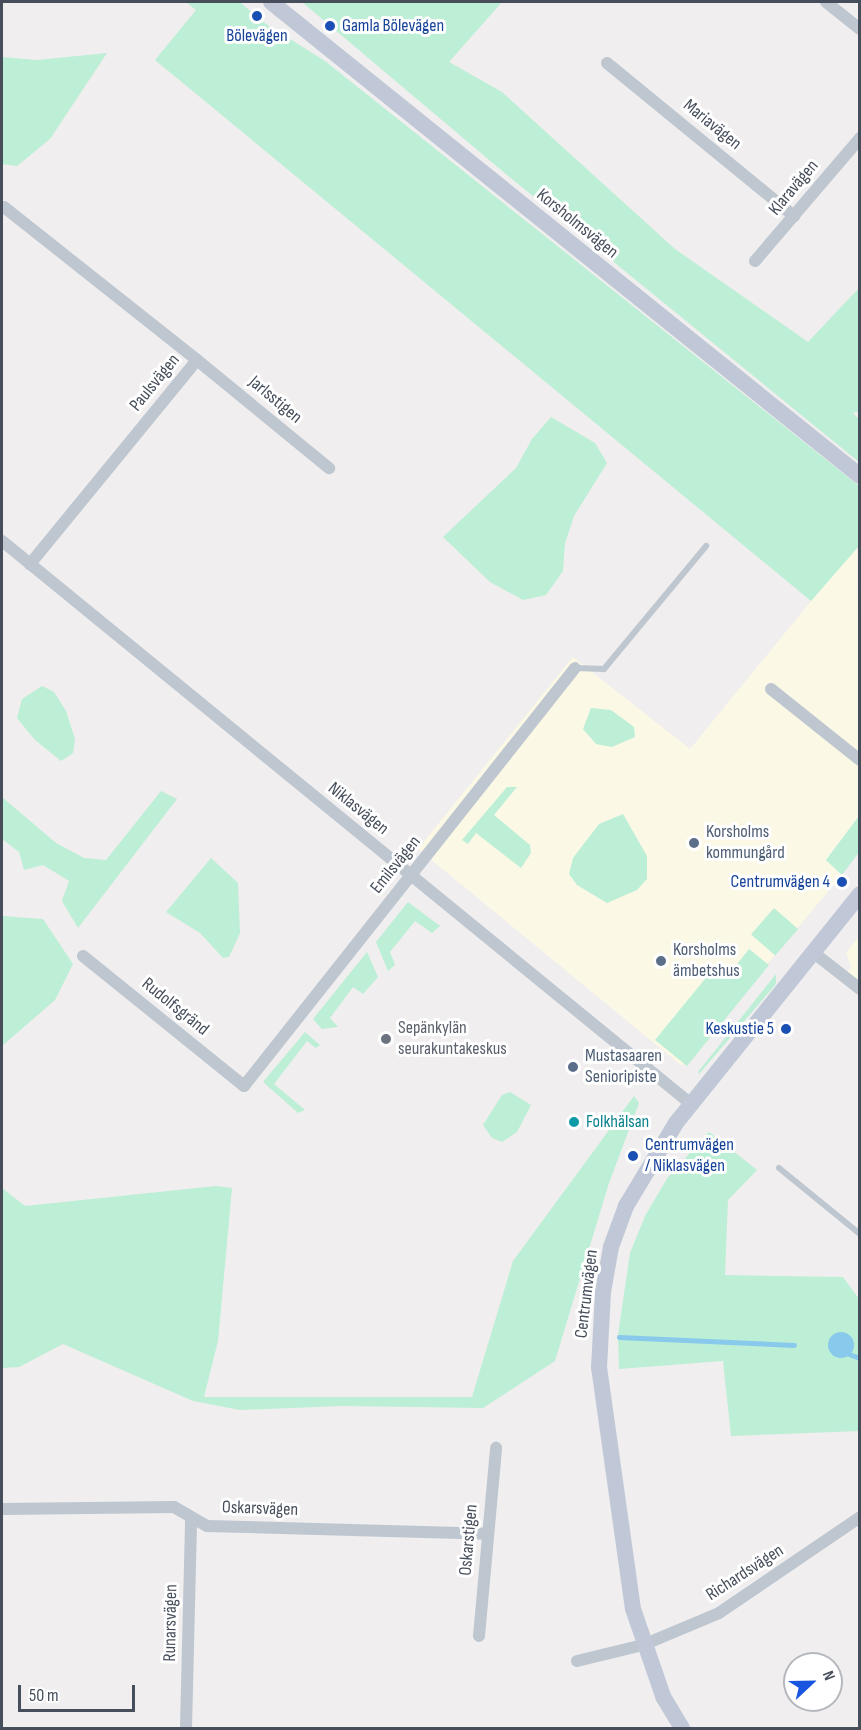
<!DOCTYPE html>
<meta charset="utf-8">
<style>
body{margin:0}
#map{position:relative;width:861px;height:1730px;overflow:hidden;background:#f0eeee;font-family:"Sofia Sans Condensed",sans-serif}
div>[style]{position:absolute}
.commercial>*{inset:0;background:#fcf8e6}
.green>*{inset:0;background:#bcefd6;transform-origin:0 0}
.water>*{inset:0;background:#89caec}
.round{border-radius:50%}
.stream>*{height:4.5px;margin:-2.25px;padding:0 2.25px;transform-origin:2.25px;border-radius:2.25px;background:#89caec}
.service>*{height:6px;margin:-3px;padding:0 3px;transform-origin:3px;border-radius:3px;background:#bec6d0}
.minor>*{height:12px;margin:-6px;padding:0 6px;transform-origin:6px;border-radius:6px;background:#bec6d0}
.secondary>*{height:16px;margin:-8px;padding:0 8px;transform-origin:8px;border-radius:8px;background:#c0c8d7}
.dots>*{width:16px;height:16px;translate:-50% -50%;box-sizing:border-box;border:3px solid #fff;border-radius:50%}
span{translate:-50% -50%;white-space:nowrap;text-align:center;line-height:1.15;-webkit-text-stroke:6px #fff;paint-order:stroke}
.transit-label{font-size:18px;color:#164399}
.left{translate:0 -50%;text-align:left}
.right{translate:-100% -50%;text-align:right}
.street-label{font-size:18px;color:#464e5b}
.service-label{font-size:18px;color:#4e5e75}
.worship-label{font-size:18px;color:#5b616d}
.culture-label{font-size:18px;color:#0d838f}
.frame{position:absolute;inset:0;border:3px solid #464e5b;pointer-events:none}
.north{position:absolute;left:783px;top:1652px;width:60px;height:60px;box-sizing:border-box;background:#fff;border:2px solid #b5b8bd;border-radius:50%;rotate:68deg;font-size:16px;font-weight:700;line-height:24px;text-align:center;color:#464e5b}
.north::after{content:'';display:block;margin:auto;width:21px;height:27px;background:#1955df;clip-path:polygon(50% 0,100% 100%,50% 72%,0 100%)}
.scale{position:absolute;left:18px;top:1685px;width:117px;height:27px;box-sizing:border-box;border:3px solid #464e5b;border-top:0;padding-left:8px;font-size:18px;line-height:21px;white-space:nowrap;color:#464e5b;-webkit-text-stroke:4px #fff;paint-order:stroke}
</style>
<div id="map">
<div class="commercial">
<div style="clip-path:polygon(857px 545px,859px 816px,826px 860px,842px 875px,682px 1066px,418px 849px,573px 657px,690px 749px)"></div>
<div style="clip-path:polygon(859px 936px,859px 982px,847px 972px,851px 967px,846px 953px)"></div>
</div>
<div class="green">
<div style="clip-path:polygon(186px 2px,240px 2px,263px 22px,325px 61px,859px 486px,859px 546px,811px 601px,155px 60px,196px 10px)"></div>
<div style="clip-path:polygon(302px 2px,502px 2px,449px 62px,502px 92px,675px 249px,808px 342px,859px 288px,859px 411px,853px 413px,859px 419px,859px 462px,507px 175px)"></div>
<div style="clip-path:polygon(107px 53px,50px 139px,17px 166px,2px 164px,2px 57px,37px 60px)"></div>
<div style="clip-path:polygon(551px 417px,595px 443px,607px 463px,574px 516px,565px 543px,563px 571px,546px 595px,523px 600px,490px 582px,443px 537px,516px 468px,532px 439px)"></div>
<div style="clip-path:polygon(42px 686px,54px 692px,66px 711px,75px 739px,73px 753px,61px 761px,35px 740px,17px 718px,22px 699px)"></div>
<div style="clip-path:polygon(591px 708px,611px 710px,634px 727px,635px 737px,612px 747px,596px 744px,583px 729px)"></div>
<div style="clip-path:polygon(507px 787px,517px 787px,494px 815px,530px 845px,531px 853px,521px 868px,476px 833px,468px 844px,462px 840px)"></div>
<div style="clip-path:polygon(161px 791px,177px 799px,78px 928px,62px 901px,69px 881px,43px 865px,24px 870px,19px 852px,2px 839px,2px 797px,56px 843px,84px 858px,106px 860px)"></div>
<div style="clip-path:polygon(623px 814px,647px 856px,647px 879px,637px 890px,607px 903px,577px 885px,569px 874px,573px 858px,599px 824px)"></div>
<div style="clip-path:polygon(859px 816px,859px 852px,842px 875px,826px 860px)"></div>
<div style="clip-path:polygon(211px 858px,238px 883px,240px 933px,229px 957px,223px 958px,200px 933px,166px 912px)"></div>
<div style="clip-path:polygon(408px 902px,440px 926px,432px 933px,415px 921px,390px 952px,395px 965px,388px 971px,376px 942px)"></div>
<div style="left:774px;top:908px;width:32px;height:35px;rotate:41deg"></div>
<div style="clip-path:polygon(2px 916px,43px 919px,73px 964px,55px 1000px,2px 1046px)"></div>
<div style="clip-path:polygon(749px 949px,769px 965px,687px 1066px,655px 1040px,718px 963px,730px 973px)"></div>
<div style="clip-path:polygon(367px 952px,378px 977px,363px 994px,353px 987px,330px 1018px,338px 1027px,322px 1029px,313px 1019px)"></div>
<div style="clip-path:polygon(776px 974px,776px 984px,699px 1074px,698px 1072px)"></div>
<div style="clip-path:polygon(305px 1032px,320px 1045px,316px 1048px,307px 1041px,274px 1084px,305px 1110px,298px 1113px,263px 1082px)"></div>
<div style="clip-path:polygon(510px 1092px,531px 1105px,517px 1132px,502px 1142px,492px 1138px,483px 1125px,502px 1095px)"></div>
<div style="clip-path:polygon(634px 1096px,639px 1103px,609px 1183px,555px 1361px,483px 1408px,342px 1406px,240px 1410px,193px 1401px,63px 1344px,19px 1367px,2px 1368px,2px 1188px,25px 1206px,216px 1186px,232px 1188px,218px 1341px,204px 1397px,472px 1397px,513px 1261px)"></div>
<div style="clip-path:polygon(709px 1132px,757px 1170px,728px 1200px,725px 1275px,843px 1277px,859px 1299px,859px 1431px,731px 1436px,723px 1361px,619px 1369px,618px 1335px,630px 1253px,645px 1216px,668px 1177px)"></div>
</div>
<div class="water">
<div class="round" style="left:828px;top:1332px;width:26px;height:26px"></div>
</div>
<div class="stream">
<div style="left:619px;top:1337px;width:175px;rotate:2.6deg"></div>
<div style="left:844px;top:1352px;width:17px;rotate:21deg"></div>
</div>
<div class="service">
<div style="left:575px;top:668px;width:29px;rotate:2deg"></div>
<div style="left:604px;top:669px;width:160px;rotate:-50.3deg"></div>
<div style="left:779px;top:1168px;width:104px;rotate:39.2deg"></div>
</div>
<div class="minor">
<div style="left:826px;top:2px;width:43px;rotate:38.5deg"></div>
<div style="left:607px;top:63px;width:242px;rotate:39.3deg"></div>
<div style="left:4px;top:207px;width:246px;rotate:38.4deg"></div>
<div style="left:197px;top:360px;width:264px;rotate:129.3deg"></div>
<div style="left:755px;top:261px;width:162px;rotate:-49.5deg"></div>
<div style="left:197px;top:360px;width:171px;rotate:39.3deg"></div>
<div style="left:2px;top:541px;width:890px;rotate:39.25deg"></div>
<div style="left:771px;top:689px;width:114px;rotate:38.6deg"></div>
<div style="left:814px;top:953px;width:58px;rotate:38deg"></div>
<div style="left:83px;top:956px;width:207px;rotate:38.9deg"></div>
<div style="left:244px;top:1086px;width:533px;rotate:-51.63deg"></div>
<div style="left:2px;top:1509px;width:172px;rotate:-0.7deg"></div>
<div style="left:174px;top:1507px;width:38px;rotate:30deg"></div>
<div style="left:207px;top:1526px;width:280px;rotate:1.6deg"></div>
<div style="left:479px;top:1636px;width:189px;rotate:-84.8deg"></div>
<div style="left:577px;top:1661px;width:68px;rotate:-13.6deg"></div>
<div style="left:643px;top:1645px;width:82px;rotate:-22.8deg"></div>
<div style="left:719px;top:1613px;width:171px;rotate:-34.2deg"></div>
<div style="left:186px;top:1728px;width:210px;rotate:-88.6deg"></div>
</div>
<div class="secondary">
<div style="left:271px;top:2px;width:756px;rotate:38.83deg"></div>
<div style="left:682px;top:1728px;width:37px;rotate:-121deg"></div>
<div style="left:663px;top:1696px;width:92px;rotate:-109deg"></div>
<div style="left:633px;top:1609px;width:243px;rotate:-98deg"></div>
<div style="left:599px;top:1368px;width:76px;rotate:-87deg"></div>
<div style="left:603px;top:1292px;width:46px;rotate:-79.9deg"></div>
<div style="left:611px;top:1247px;width:44px;rotate:-69.9deg"></div>
<div style="left:626px;top:1206px;width:97px;rotate:-58.9deg"></div>
<div style="left:676px;top:1123px;width:294px;rotate:-51.2deg"></div>
</div>
<div class="dots">
<div style="left:257px;top:16px;background:#1a4fb4"></div>
<div style="left:330px;top:26px;background:#1a4fb4"></div>
<div style="left:694px;top:843px;background:#5c6f8a"></div>
<div style="left:842px;top:882px;background:#1a4fb4"></div>
<div style="left:661px;top:961px;background:#5c6f8a"></div>
<div style="left:786px;top:1029px;background:#1a4fb4"></div>
<div style="left:386px;top:1039px;background:#6b7280"></div>
<div style="left:573px;top:1067px;background:#5c6f8a"></div>
<div style="left:574px;top:1122px;background:#0f9aa8"></div>
<div style="left:633px;top:1156px;background:#1a4fb4"></div>
</div>
<div class="transit-label">
<span class="left" style="left:342px;top:26px">Gamla Bölevägen</span>
<span style="left:257px;top:36px">Bölevägen</span>
<span class="right" style="left:830px;top:882px">Centrumvägen 4</span>
<span class="right" style="left:774px;top:1029px">Keskustie 5</span>
<span class="left" style="left:645px;top:1156px">Centrumvägen<br>/ Niklasvägen</span>
</div>
<div class="street-label">
<span style="left:712px;top:125px;rotate:39deg">Mariavägen</span>
<span style="left:794px;top:188px;rotate:-50deg">Klaravägen</span>
<span style="left:577px;top:224px;rotate:39deg">Korsholmsvägen</span>
<span style="left:155px;top:383px;rotate:-51deg">Paulsvägen</span>
<span style="left:275px;top:400px;rotate:40deg">Jarlsstigen</span>
<span style="left:358px;top:809px;rotate:39deg">Niklasvägen</span>
<span style="left:396px;top:865px;rotate:-51deg">Emilsvägen</span>
<span style="left:175px;top:1007px;rotate:39deg">Rudolfsgränd</span>
<span style="left:587px;top:1294px;rotate:-83deg">Centrumvägen</span>
<span style="left:260px;top:1509px;rotate:2deg">Oskarsvägen</span>
<span style="left:469px;top:1540px;rotate:-85deg">Oskarstigen</span>
<span style="left:745px;top:1573px;rotate:-33deg">Richardsvägen</span>
<span style="left:171px;top:1623px;rotate:-89deg">Runarsvägen</span>
</div>
<div class="service-label">
<span class="left" style="left:706px;top:843px">Korsholms<br>kommungård</span>
<span class="left" style="left:673px;top:961px">Korsholms<br>ämbetshus</span>
<span class="left" style="left:585px;top:1067px">Mustasaaren<br>Senioripiste</span>
</div>
<div class="worship-label">
<span class="left" style="left:398px;top:1039px">Sepänkylän<br>seurakuntakeskus</span>
</div>
<div class="culture-label">
<span class="left" style="left:586px;top:1122px">Folkhälsan</span>
</div>
<div class="frame"></div>
<div class="north">N</div>
<div class="scale">50 m</div>
</div>
